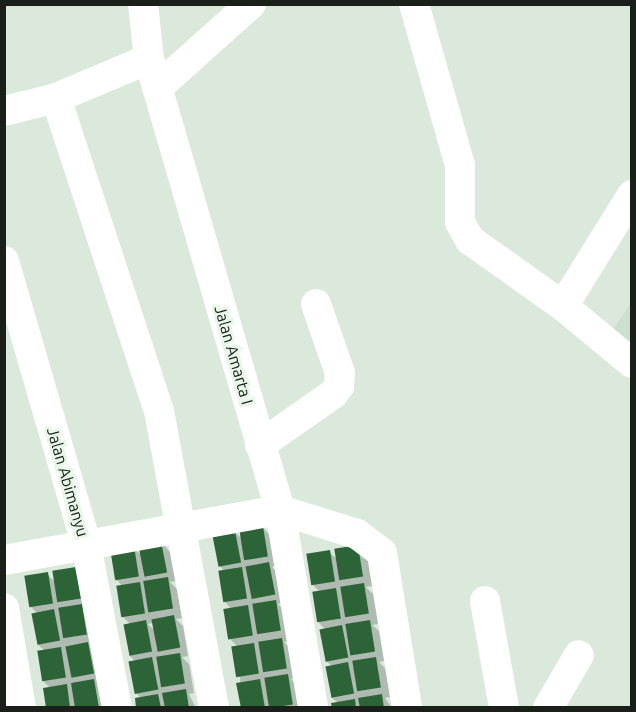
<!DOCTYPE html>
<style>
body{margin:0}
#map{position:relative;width:636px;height:712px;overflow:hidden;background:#dbe9dc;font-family:Ubuntu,sans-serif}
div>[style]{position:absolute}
.built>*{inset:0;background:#cbe0ce}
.shadow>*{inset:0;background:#0003}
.building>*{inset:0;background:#2c6438;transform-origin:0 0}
.minor>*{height:30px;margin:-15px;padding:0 15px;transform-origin:15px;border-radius:15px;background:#fff}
span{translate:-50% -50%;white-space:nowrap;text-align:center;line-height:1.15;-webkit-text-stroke:6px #e8f7ea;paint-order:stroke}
.street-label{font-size:16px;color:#1a1f1a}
.frame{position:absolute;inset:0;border:6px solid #1a1f1a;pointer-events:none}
</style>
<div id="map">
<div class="built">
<div style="clip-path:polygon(631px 303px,631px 348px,610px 334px)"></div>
</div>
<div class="shadow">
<div style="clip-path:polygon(262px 527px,272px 537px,277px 566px,272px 567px,278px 573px,284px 603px,278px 604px,285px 611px,290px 641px,284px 642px,291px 649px,296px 678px,291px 679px,297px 685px,301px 708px,242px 708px,238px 647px,231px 640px,232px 610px,225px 602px,225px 572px,219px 565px,235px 532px,243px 540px)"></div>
<div style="clip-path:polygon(evenodd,161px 542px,170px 552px,176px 581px,170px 582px,177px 589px,182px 618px,176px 619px,183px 626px,188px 656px,182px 657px,189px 664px,194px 693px,189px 694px,196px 708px,138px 708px,142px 699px,135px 692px,136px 662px,129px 655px,130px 624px,123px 617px,123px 587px,117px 580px,133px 547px,141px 555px,161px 542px,153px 623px,154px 630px,148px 624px,153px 623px)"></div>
<div style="clip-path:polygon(357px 547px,367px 556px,372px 586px,366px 587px,373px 594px,378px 624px,372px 625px,379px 631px,384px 661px,379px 662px,385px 668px,390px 697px,385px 698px,392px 708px,333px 708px,338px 703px,331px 697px,332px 666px,325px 660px,326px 630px,319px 623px,320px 592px,313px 585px,329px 552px,337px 559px)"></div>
<div style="clip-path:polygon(75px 569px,102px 682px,97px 683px,103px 690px,106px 708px,48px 708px,51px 689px,43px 681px,45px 651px,37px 644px,37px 613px,31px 607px,47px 574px,55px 582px)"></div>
</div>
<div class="building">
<div style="left:263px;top:526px;width:31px;height:24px;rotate:81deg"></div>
<div style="left:235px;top:531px;width:32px;height:23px;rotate:79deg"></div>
<div style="left:161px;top:541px;width:32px;height:23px;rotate:79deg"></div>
<div style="left:358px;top:545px;width:32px;height:24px;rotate:81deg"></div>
<div style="left:134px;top:546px;width:31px;height:24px;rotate:81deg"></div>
<div style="left:330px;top:550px;width:32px;height:24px;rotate:81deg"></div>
<div style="left:269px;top:562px;width:33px;height:24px;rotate:79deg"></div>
<div style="left:76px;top:567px;width:32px;height:24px;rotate:81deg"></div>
<div style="left:242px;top:567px;width:32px;height:24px;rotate:81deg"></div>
<div style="left:48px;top:572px;width:32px;height:24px;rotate:81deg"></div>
<div style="left:168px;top:577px;width:32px;height:25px;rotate:81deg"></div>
<div style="left:140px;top:582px;width:32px;height:24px;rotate:81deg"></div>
<div style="left:364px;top:583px;width:31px;height:24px;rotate:81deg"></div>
<div style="left:336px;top:588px;width:31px;height:24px;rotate:81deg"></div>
<div style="left:276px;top:600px;width:31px;height:24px;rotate:81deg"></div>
<div style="left:82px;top:604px;width:31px;height:24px;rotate:81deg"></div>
<div style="left:248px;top:605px;width:31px;height:25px;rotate:81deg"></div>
<div style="left:54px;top:609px;width:32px;height:23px;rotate:79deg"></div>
<div style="left:174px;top:615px;width:33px;height:23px;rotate:79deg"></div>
<div style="left:146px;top:620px;width:32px;height:23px;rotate:79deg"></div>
<div style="left:370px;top:620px;width:32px;height:25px;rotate:81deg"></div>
<div style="left:342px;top:625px;width:33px;height:23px;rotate:79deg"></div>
<div style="left:282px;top:638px;width:31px;height:24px;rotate:81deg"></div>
<div style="left:88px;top:642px;width:32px;height:23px;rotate:79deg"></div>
<div style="left:254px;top:643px;width:31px;height:23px;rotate:81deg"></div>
<div style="left:61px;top:647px;width:31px;height:24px;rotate:81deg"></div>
<div style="left:180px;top:653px;width:31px;height:24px;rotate:81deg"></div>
<div style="left:152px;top:657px;width:33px;height:24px;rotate:79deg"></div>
<div style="left:376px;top:657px;width:31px;height:24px;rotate:81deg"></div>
<div style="left:348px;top:662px;width:32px;height:23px;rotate:79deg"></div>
<div style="left:288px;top:674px;width:31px;height:24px;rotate:81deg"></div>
<div style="clip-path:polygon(94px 679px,99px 708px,75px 708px,71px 683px)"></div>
<div style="clip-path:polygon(260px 679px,265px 708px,241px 708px,236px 683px)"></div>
<div style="clip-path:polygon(67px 684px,70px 708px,46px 708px,43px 688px)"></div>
<div style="clip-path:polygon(186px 689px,189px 708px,165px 708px,162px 693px)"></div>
<div style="clip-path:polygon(158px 694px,161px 708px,136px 708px,135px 698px)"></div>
<div style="clip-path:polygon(382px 694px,384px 708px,360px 708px,358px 698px)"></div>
<div style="clip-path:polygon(355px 699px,356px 708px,332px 708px,331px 703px)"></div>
</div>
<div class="minor">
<div style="left:143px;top:4px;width:55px;rotate:83.8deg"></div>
<div style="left:149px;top:59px;width:470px;rotate:73.8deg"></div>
<div style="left:280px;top:510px;width:201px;rotate:80.5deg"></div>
<div style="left:414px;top:4px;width:167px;rotate:74.1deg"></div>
<div style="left:460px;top:165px;width:57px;rotate:90deg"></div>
<div style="left:460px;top:222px;width:21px;rotate:61deg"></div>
<div style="left:470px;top:240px;width:114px;rotate:35.4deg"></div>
<div style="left:563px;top:306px;width:89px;rotate:39.6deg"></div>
<div style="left:157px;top:88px;width:126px;rotate:-41.8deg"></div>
<div style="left:56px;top:98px;width:330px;rotate:71.8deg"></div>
<div style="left:159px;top:411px;width:302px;rotate:79.5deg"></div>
<div style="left:4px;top:111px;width:54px;rotate:-14deg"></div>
<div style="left:56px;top:98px;width:101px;rotate:-22.8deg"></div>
<div style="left:4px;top:261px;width:295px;rotate:73.8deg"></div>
<div style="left:86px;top:544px;width:167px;rotate:79.3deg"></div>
<div style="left:563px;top:306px;width:131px;rotate:-58.1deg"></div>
<div style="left:260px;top:445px;width:89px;rotate:-34.9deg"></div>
<div style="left:333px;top:394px;width:10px;rotate:-53deg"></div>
<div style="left:339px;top:386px;width:13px;rotate:-86deg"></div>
<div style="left:340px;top:373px;width:73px;rotate:-109.2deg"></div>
<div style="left:4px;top:560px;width:280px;rotate:-10.3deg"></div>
<div style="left:280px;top:510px;width:81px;rotate:17.3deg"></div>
<div style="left:357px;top:534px;width:31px;rotate:37deg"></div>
<div style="left:382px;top:553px;width:157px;rotate:80.8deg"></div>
<div style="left:485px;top:601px;width:109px;rotate:79.9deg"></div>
<div style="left:4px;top:608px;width:101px;rotate:80.4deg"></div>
<div style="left:548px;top:708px;width:61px;rotate:-59.7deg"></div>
</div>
<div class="street-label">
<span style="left:234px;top:355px;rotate:74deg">Jalan Amarta I</span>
<span style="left:68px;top:482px;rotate:74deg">Jalan Abimanyu</span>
</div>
<div class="frame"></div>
</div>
